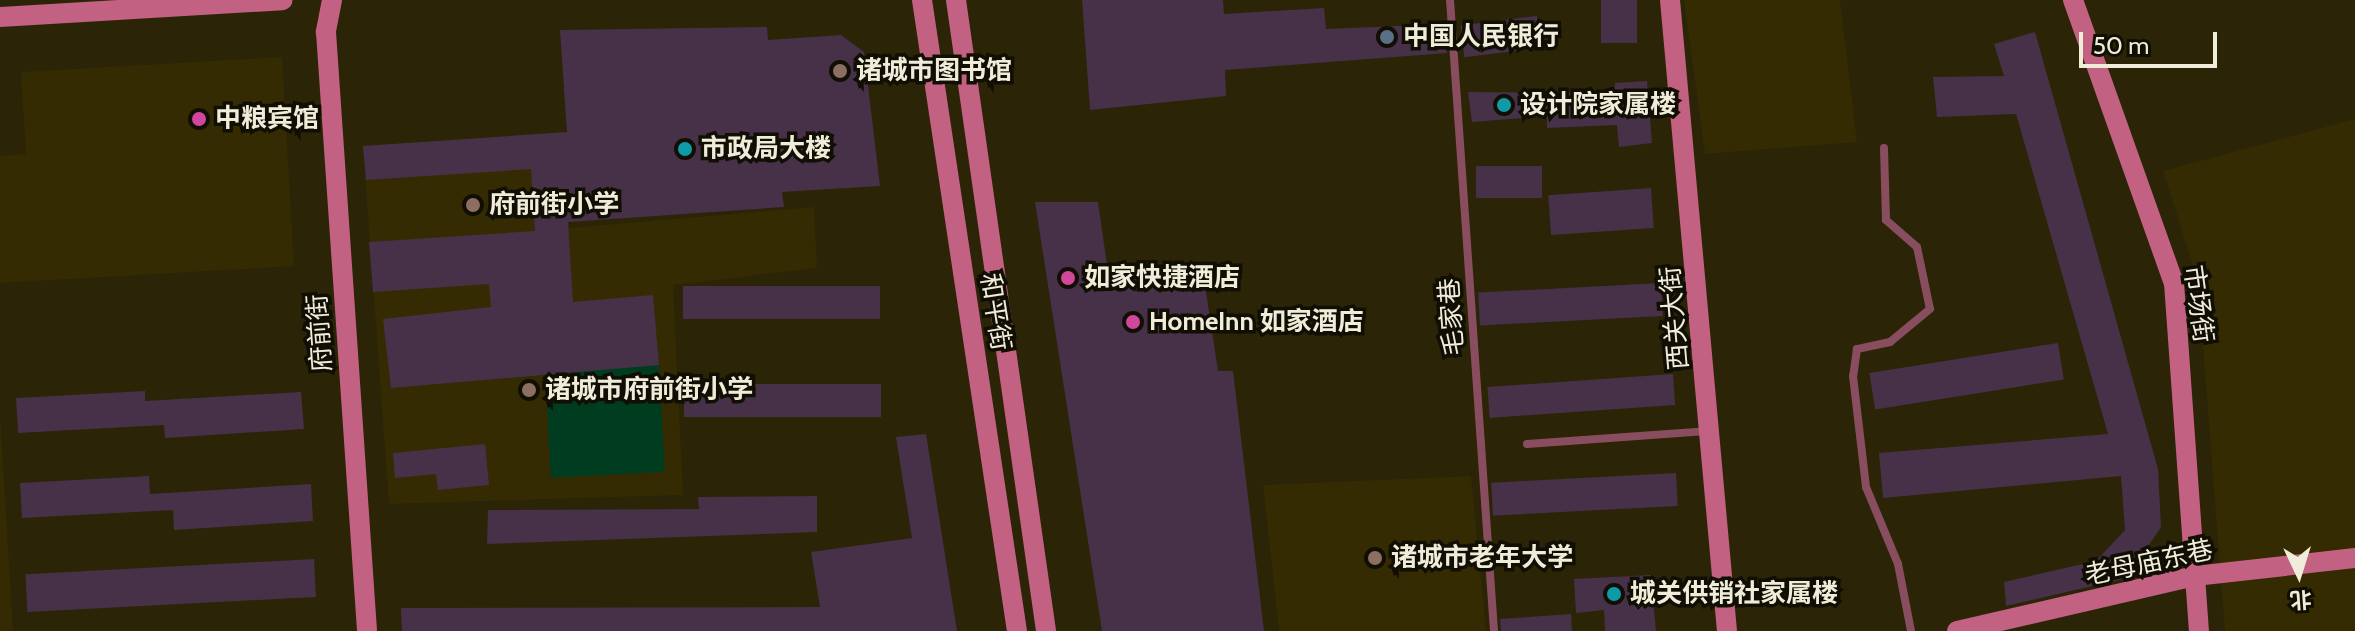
<!DOCTYPE html>
<meta charset="utf-8">
<style>
body{margin:0}
#map{position:relative;width:2355px;height:631px;overflow:hidden;background:#2b2406;font-family:Cabin,"Noto Sans SC",sans-serif}
div>[style]{position:absolute}
.built>*{inset:0;background:#342b03}
.green>*{inset:0;background:#003d20;transform-origin:0 0}
.building>*{inset:0;background:#463148;transform-origin:0 0}
.lane>*{height:8px;margin:-4px;padding:0 4px;transform-origin:4px;border-radius:4px;background:#894d60}
.secondary>*{height:20px;margin:-10px;padding:0 10px;transform-origin:10px;border-radius:10px;background:#c26181}
.dots>*{width:22px;height:22px;translate:-50% -50%;box-sizing:border-box;border:4px solid #110e03;border-radius:50%}
span{translate:-50% -50%;white-space:nowrap;text-align:center;line-height:1.15;-webkit-text-stroke:7px #110e03;paint-order:stroke}
.poi-label{font-size:26px;color:#efecda;font-weight:700}
.left{translate:0 -50%;text-align:left}
.street-label{font-size:26px;color:#efecda}
.north{position:absolute;left:2259px;top:535px;width:80px;height:80px;-webkit-text-stroke:6px #110e03;paint-order:stroke;rotate:176deg;font-size:22px;font-weight:700;line-height:32px;text-align:center;color:#efecda}
.north::after{content:'';display:block;margin:auto;width:28px;height:36px;background:#efecda;clip-path:polygon(50% 0,100% 100%,50% 72%,0 100%)}
.scale{position:absolute;left:2079px;top:32px;width:138px;height:36px;box-sizing:border-box;border:4px solid #efecda;border-top:0;padding-left:10px;font-size:24px;line-height:28px;white-space:nowrap;color:#efecda;-webkit-text-stroke:6px #110e03;paint-order:stroke}
</style>
<div id="map">
<div class="built">
<div style="clip-path:polygon(1684px 0,1840px 0,1857px 142px,1705px 154px)"></div>
<div style="clip-path:polygon(282px 57px,294px 266px,0 283px,0 156px,26px 154px,21px 72px)"></div>
<div style="clip-path:polygon(2355px 119px,2355px 631px,2225px 631px,2198px 281px,2163px 171px)"></div>
<div style="clip-path:polygon(562px 133px,569px 228px,814px 207px,817px 268px,673px 285px,683px 495px,389px 504px,363px 146px)"></div>
<div style="clip-path:polygon(0 415px,13px 631px,0 631px)"></div>
<div style="clip-path:polygon(1471px 476px,1486px 631px,1279px 631px,1263px 485px)"></div>
</div>
<div class="green">
<div style="left:659px;top:365px;width:107px;height:114px;rotate:87deg"></div>
</div>
<div class="building">
<div style="clip-path:polygon(1082px 0,1223px 0,1224px 14px,1324px 8px,1326px 29px,1445px 24px,1447px 53px,1225px 70px,1226px 96px,1090px 110px)"></div>
<div style="left:1601px;top:0;width:36px;height:43px"></div>
<div style="left:1537px;top:16px;width:32px;height:77px;rotate:83deg"></div>
<div style="clip-path:polygon(767px 27px,768px 40px,841px 35px,864px 52px,880px 186px,782px 192px,784px 207px,568px 222px,573px 302px,653px 295px,659px 365px,391px 388px,383px 319px,491px 307px,489px 284px,373px 292px,369px 242px,535px 231px,531px 169px,366px 180px,363px 146px,567px 132px,560px 30px)"></div>
<div style="clip-path:polygon(2035px 32px,2158px 469px,2161px 527px,2127px 578px,2006px 606px,2004px 582px,2096px 561px,2125px 530px,2121px 476px,1883px 498px,1879px 453px,2108px 434px,2016px 114px,1937px 117px,1933px 77px,2004px 76px,1994px 44px)"></div>
<div style="clip-path:polygon(1647px 81px,1652px 143px,1619px 147px,1617px 125px,1547px 128px,1547px 116px,1472px 122px,1468px 92px,1614px 93px,1615px 83px)"></div>
<div style="left:1476px;top:166px;width:66px;height:32px"></div>
<div style="left:1651px;top:188px;width:40px;height:103px;rotate:86deg"></div>
<div style="clip-path:polygon(1035px 202px,1098px 202px,1109px 279px,1203px 272px,1218px 371px,1233px 371px,1264px 631px,1102px 631px)"></div>
<div style="left:1661px;top:283px;width:33px;height:183px;rotate:87deg"></div>
<div style="left:880px;top:286px;width:33px;height:197px;rotate:90deg"></div>
<div style="left:2058px;top:343px;width:37px;height:191px;rotate:81deg"></div>
<div style="left:1673px;top:374px;width:31px;height:186px;rotate:86deg"></div>
<div style="left:881px;top:384px;width:33px;height:197px;rotate:90deg"></div>
<div style="clip-path:polygon(145px 391px,145px 401px,301px 392px,304px 429px,165px 438px,164px 425px,18px 433px,16px 398px)"></div>
<div style="clip-path:polygon(926px 434px,957px 631px,402px 631px,401px 608px,820px 607px,811px 552px,912px 538px,896px 437px)"></div>
<div style="clip-path:polygon(485px 444px,489px 485px,438px 490px,436px 474px,395px 478px,393px 453px)"></div>
<div style="left:1676px;top:473px;width:33px;height:185px;rotate:87deg"></div>
<div style="clip-path:polygon(149px 476px,150px 494px,311px 484px,313px 521px,174px 530px,173px 510px,22px 518px,20px 483px)"></div>
<div style="clip-path:polygon(817px 496px,817px 532px,487px 544px,488px 510px,699px 509px,698px 497px)"></div>
<div style="left:314px;top:559px;width:38px;height:289px;rotate:87deg"></div>
<div style="clip-path:polygon(1651px 575px,1656px 631px,1605px 631px,1604px 610px,1576px 613px,1574px 579px)"></div>
<div style="clip-path:polygon(1571px 614px,1572px 631px,1501px 631px,1500px 619px)"></div>
</div>
<div class="lane">
<div style="left:1450px;top:0;width:633px;rotate:86.01deg"></div>
<div style="left:1884px;top:148px;width:72px;rotate:88.4deg"></div>
<div style="left:1886px;top:220px;width:41px;rotate:41.1deg"></div>
<div style="left:1917px;top:247px;width:63px;rotate:78.2deg"></div>
<div style="left:1930px;top:309px;width:52px;rotate:140.5deg"></div>
<div style="left:1890px;top:342px;width:34px;rotate:168deg"></div>
<div style="left:1857px;top:349px;width:27px;rotate:98deg"></div>
<div style="left:1853px;top:376px;width:112px;rotate:83.3deg"></div>
<div style="left:1866px;top:487px;width:83px;rotate:67.4deg"></div>
<div style="left:1898px;top:564px;width:68px;rotate:79deg"></div>
<div style="left:1527px;top:444px;width:180px;rotate:-4.1deg"></div>
</div>
<div class="secondary">
<div style="left:332px;top:0;width:33px;rotate:101deg"></div>
<div style="left:326px;top:32px;width:600px;rotate:86.08deg"></div>
<div style="left:922px;top:0;width:638px;rotate:81.44deg"></div>
<div style="left:956px;top:0;width:637px;rotate:81.88deg"></div>
<div style="left:1670px;top:0;width:634px;rotate:84.84deg"></div>
<div style="left:2073px;top:0;width:300px;rotate:70.4deg"></div>
<div style="left:2174px;top:283px;width:349px;rotate:85.9deg"></div>
<div style="left:0;top:17px;width:283px;rotate:-3.4deg"></div>
<div style="left:1957px;top:631px;width:244px;rotate:-13deg"></div>
<div style="left:2195px;top:576px;width:161px;rotate:-6.4deg"></div>
</div>
<div class="dots">
<div style="left:1387px;top:37px;background:#5c6f8a"></div>
<div style="left:840px;top:71px;background:#8d6e63"></div>
<div style="left:1504px;top:105px;background:#0f9aa8"></div>
<div style="left:199px;top:119px;background:#d1479c"></div>
<div style="left:685px;top:149px;background:#0f9aa8"></div>
<div style="left:473px;top:205px;background:#8d6e63"></div>
<div style="left:1068px;top:278px;background:#d1479c"></div>
<div style="left:1133px;top:322px;background:#d1479c"></div>
<div style="left:529px;top:390px;background:#8d6e63"></div>
<div style="left:1375px;top:558px;background:#8d6e63"></div>
<div style="left:1614px;top:594px;background:#0f9aa8"></div>
</div>
<div class="poi-label">
<span class="left" style="left:1403px;top:37px">中国人民银行</span>
<span class="left" style="left:856px;top:71px">诸城市图书馆</span>
<span class="left" style="left:1520px;top:105px">设计院家属楼</span>
<span class="left" style="left:215px;top:119px">中粮宾馆</span>
<span class="left" style="left:701px;top:149px">市政局大楼</span>
<span class="left" style="left:489px;top:205px">府前街小学</span>
<span class="left" style="left:1084px;top:278px">如家快捷酒店</span>
<span class="left" style="left:1149px;top:322px">HomeInn 如家酒店</span>
<span class="left" style="left:545px;top:390px">诸城市府前街小学</span>
<span class="left" style="left:1391px;top:558px">诸城市老年大学</span>
<span class="left" style="left:1630px;top:594px">城关供销社家属楼</span>
</div>
<div class="street-label">
<span style="left:2198px;top:304px;rotate:82deg">市场街</span>
<span style="left:995px;top:312px;rotate:81deg">和平街</span>
<span style="left:1452px;top:317px;rotate:-94deg">毛家巷</span>
<span style="left:1675px;top:318px;rotate:-95deg">西关大街</span>
<span style="left:320px;top:333px;rotate:-94deg">府前街</span>
<span style="left:2149px;top:563px;rotate:-12deg">老母庙东巷</span>
</div>
<div class="north">北</div>
<div class="scale">50 m</div>
</div>
